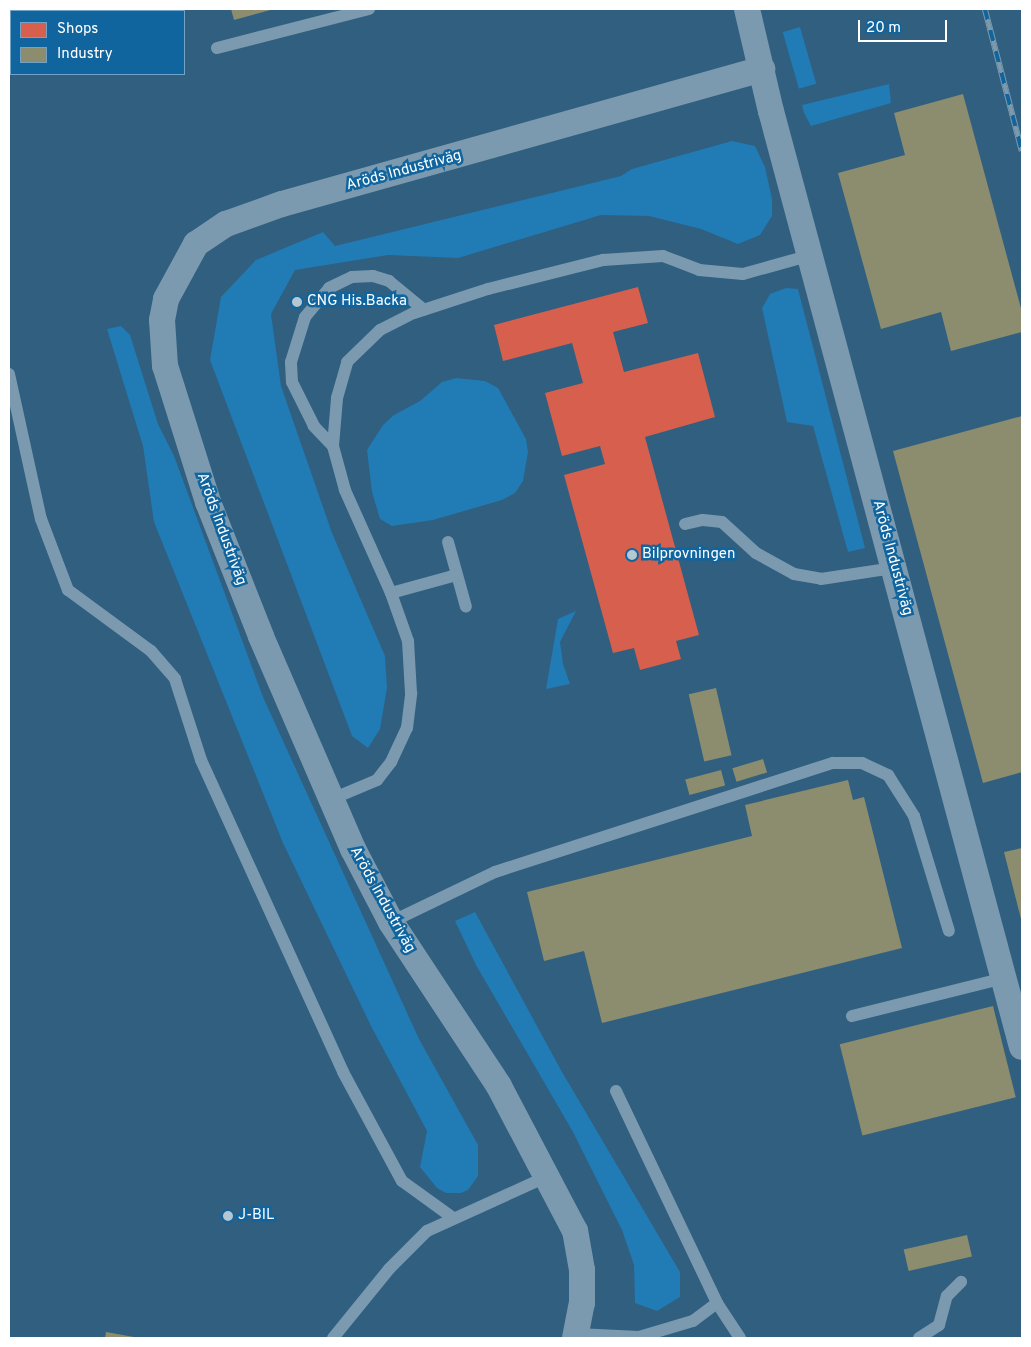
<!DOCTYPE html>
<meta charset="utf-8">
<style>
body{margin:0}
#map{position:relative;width:1031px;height:1347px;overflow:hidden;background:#305f7f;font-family:Overpass,sans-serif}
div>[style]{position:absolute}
.green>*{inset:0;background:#217bb4;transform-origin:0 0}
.shops>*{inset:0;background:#d6604d}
.industry>*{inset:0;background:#8c8c6e;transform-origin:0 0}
.service>*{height:12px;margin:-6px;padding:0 6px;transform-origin:6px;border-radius:6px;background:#7b9aaf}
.minor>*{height:26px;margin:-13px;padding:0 13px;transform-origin:13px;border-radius:13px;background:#7b9aaf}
.rail>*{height:5.5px;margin-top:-2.75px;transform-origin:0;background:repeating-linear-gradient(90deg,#10659f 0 11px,#7b9aae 0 22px);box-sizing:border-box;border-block:1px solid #7b9aae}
.dots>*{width:14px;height:14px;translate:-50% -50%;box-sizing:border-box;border:2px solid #10659f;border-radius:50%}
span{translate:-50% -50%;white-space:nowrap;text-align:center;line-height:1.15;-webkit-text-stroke:5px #10659f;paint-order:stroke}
.street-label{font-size:15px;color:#fff}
.poi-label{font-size:15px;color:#fff}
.left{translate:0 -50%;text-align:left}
.frame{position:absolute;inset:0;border:10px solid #fff;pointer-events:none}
.legend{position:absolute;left:10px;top:10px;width:175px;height:65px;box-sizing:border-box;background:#10659f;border:1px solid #70a3c5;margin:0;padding:6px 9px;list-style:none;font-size:15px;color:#fff}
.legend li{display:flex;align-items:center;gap:10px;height:25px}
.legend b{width:25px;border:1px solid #70a3c5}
.scale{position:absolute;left:858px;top:20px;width:89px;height:22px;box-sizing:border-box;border:2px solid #fff;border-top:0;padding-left:6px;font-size:15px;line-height:18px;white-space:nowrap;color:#fff;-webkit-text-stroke:4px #10659f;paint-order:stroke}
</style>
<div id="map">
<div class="green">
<div style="left:800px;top:27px;width:59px;height:18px;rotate:74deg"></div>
<div style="clip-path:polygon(889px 84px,891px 103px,811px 126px,804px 113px,802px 105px)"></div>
<div style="clip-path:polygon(732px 141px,755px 146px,765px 167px,772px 199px,772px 216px,760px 235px,738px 244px,701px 229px,649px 216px,601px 215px,458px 258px,388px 255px,295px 270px,271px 314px,281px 386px,332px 533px,385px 656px,387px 688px,380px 729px,368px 748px,352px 736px,210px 360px,221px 297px,256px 260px,323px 232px,335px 246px,621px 176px,632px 169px)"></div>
<div style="clip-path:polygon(786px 288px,798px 289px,865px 548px,848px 552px,813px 426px,787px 422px,762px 308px,770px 294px)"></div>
<div style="clip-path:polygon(121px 326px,130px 335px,158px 424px,174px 456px,263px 697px,419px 1039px,478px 1145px,478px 1176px,468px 1190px,461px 1193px,446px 1193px,437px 1188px,420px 1167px,427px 1131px,371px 1026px,283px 843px,154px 522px,143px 446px,107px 329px)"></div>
<div style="clip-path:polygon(456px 378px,485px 381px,498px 388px,526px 439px,528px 452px,523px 481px,515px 493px,502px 500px,433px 520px,392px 526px,380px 519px,372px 492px,367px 450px,383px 425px,394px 415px,420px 401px,442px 382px)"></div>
<div style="clip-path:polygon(576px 611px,560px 642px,563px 664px,570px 684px,546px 689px,558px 619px)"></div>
<div style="clip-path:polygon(475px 912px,562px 1072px,680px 1272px,680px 1297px,657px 1311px,635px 1303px,634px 1265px,622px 1230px,573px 1132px,476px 965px,455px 921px)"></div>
</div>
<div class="shops">
<div style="clip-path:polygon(638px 287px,648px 323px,613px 332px,624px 372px,698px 353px,715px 417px,645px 437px,699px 635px,676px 641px,681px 659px,640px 670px,634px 648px,613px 653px,564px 475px,605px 464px,600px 446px,562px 456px,545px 393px,583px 383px,572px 343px,503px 361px,494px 325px)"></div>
</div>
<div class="industry">
<div style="clip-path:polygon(231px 9px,274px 9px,234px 20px)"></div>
<div style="clip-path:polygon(963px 94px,1022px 312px,1022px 332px,951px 351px,941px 312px,881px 329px,838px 173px,905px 155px,894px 113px)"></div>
<div style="clip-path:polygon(1022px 416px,1022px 772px,983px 783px,893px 451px)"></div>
<div style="left:716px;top:688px;width:69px;height:28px;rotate:77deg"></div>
<div style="left:763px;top:759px;width:14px;height:32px;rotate:73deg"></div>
<div style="left:721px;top:770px;width:16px;height:37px;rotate:75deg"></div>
<div style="clip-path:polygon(848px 780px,853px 800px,864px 797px,902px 948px,602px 1023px,584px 951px,544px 961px,527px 892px,752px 836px,745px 805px)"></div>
<div style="clip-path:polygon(1022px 848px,1022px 923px,1004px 852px)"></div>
<div style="left:993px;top:1006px;width:94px;height:158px;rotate:76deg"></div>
<div style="left:967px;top:1235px;width:22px;height:65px;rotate:77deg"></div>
<div style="clip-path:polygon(106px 1332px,134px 1337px,134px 1338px,105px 1338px)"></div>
</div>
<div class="service">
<div style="left:217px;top:48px;width:157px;rotate:-14.4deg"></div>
<div style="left:9px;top:374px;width:148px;rotate:77.6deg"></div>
<div style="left:41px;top:519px;width:76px;rotate:69.2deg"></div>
<div style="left:68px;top:590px;width:103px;rotate:36.3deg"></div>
<div style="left:151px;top:651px;width:37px;rotate:49deg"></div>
<div style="left:175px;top:679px;width:85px;rotate:72.2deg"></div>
<div style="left:201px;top:760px;width:343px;rotate:65.5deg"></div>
<div style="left:343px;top:1072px;width:124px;rotate:61.6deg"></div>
<div style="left:402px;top:1181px;width:62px;rotate:35.8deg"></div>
<div style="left:333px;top:446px;width:28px;rotate:-134deg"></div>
<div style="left:314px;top:426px;width:49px;rotate:-116.6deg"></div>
<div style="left:292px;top:382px;width:20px;rotate:-93deg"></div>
<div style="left:291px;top:362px;width:47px;rotate:-72.7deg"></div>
<div style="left:305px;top:317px;width:38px;rotate:-50deg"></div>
<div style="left:329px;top:288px;width:25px;rotate:-26deg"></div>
<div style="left:352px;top:277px;width:21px;rotate:-3deg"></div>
<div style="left:373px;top:276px;width:17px;rotate:17deg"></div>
<div style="left:389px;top:281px;width:45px;rotate:39.6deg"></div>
<div style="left:685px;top:524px;width:18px;rotate:-13deg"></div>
<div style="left:703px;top:520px;width:19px;rotate:6deg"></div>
<div style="left:722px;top:522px;width:46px;rotate:42.4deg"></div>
<div style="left:756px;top:553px;width:43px;rotate:28.9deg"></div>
<div style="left:794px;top:574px;width:27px;rotate:10deg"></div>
<div style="left:821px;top:579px;width:74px;rotate:-8.6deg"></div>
<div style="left:448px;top:542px;width:67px;rotate:74.5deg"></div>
<div style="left:391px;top:593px;width:68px;rotate:-15.3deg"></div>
<div style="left:332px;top:799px;width:49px;rotate:-22.9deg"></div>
<div style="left:377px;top:780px;width:23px;rotate:-52deg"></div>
<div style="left:391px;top:762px;width:38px;rotate:-65deg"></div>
<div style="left:407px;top:728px;width:35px;rotate:-83deg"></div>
<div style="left:411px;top:693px;width:52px;rotate:-93.3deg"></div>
<div style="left:408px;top:641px;width:51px;rotate:-109.5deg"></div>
<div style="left:391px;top:593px;width:113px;rotate:-114.1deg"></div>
<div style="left:345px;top:490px;width:46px;rotate:-105.3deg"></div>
<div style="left:333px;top:446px;width:48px;rotate:-85.2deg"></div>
<div style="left:337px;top:398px;width:37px;rotate:-74deg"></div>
<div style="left:347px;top:362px;width:46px;rotate:-44.1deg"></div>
<div style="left:380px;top:330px;width:38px;rotate:-27deg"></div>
<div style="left:414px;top:313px;width:78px;rotate:-18deg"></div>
<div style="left:488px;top:289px;width:119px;rotate:-14.2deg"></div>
<div style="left:603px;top:260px;width:60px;rotate:-3.8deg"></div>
<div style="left:663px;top:256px;width:39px;rotate:21deg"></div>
<div style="left:699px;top:270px;width:44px;rotate:5.2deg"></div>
<div style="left:743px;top:274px;width:71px;rotate:-15.6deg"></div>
<div style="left:391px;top:922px;width:115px;rotate:-25.7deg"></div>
<div style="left:495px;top:872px;width:355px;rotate:-17.9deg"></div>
<div style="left:833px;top:763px;width:29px"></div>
<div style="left:862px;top:763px;width:29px;rotate:25deg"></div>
<div style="left:888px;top:775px;width:49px;rotate:57.6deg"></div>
<div style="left:914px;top:816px;width:120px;rotate:73.1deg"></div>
<div style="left:852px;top:1016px;width:157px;rotate:-14deg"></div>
<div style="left:616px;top:1091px;width:235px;rotate:64.5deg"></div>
<div style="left:717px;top:1303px;width:42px;rotate:56.7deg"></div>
<div style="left:577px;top:1334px;width:62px;rotate:2.8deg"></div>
<div style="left:639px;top:1337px;width:56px;rotate:-16.5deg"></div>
<div style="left:693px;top:1321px;width:30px;rotate:-37deg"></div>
<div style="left:333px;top:1338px;width:89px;rotate:-50.9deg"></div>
<div style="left:389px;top:1269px;width:54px;rotate:-45deg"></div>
<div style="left:427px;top:1231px;width:133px;rotate:-24.4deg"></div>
<div style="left:919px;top:1338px;width:24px;rotate:-33deg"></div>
<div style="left:939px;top:1325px;width:30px;rotate:-75deg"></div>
<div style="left:947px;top:1296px;width:20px;rotate:-45deg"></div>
</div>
<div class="minor">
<div style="left:747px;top:9px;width:105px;rotate:76.8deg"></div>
<div style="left:771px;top:111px;width:969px;rotate:74.99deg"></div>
<div style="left:575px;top:1338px;width:36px;rotate:-79deg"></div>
<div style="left:582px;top:1303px;width:33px;rotate:-90deg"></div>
<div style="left:582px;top:1270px;width:40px;rotate:-100deg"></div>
<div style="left:575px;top:1231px;width:164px;rotate:-117.7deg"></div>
<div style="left:499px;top:1086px;width:196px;rotate:-123.4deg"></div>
<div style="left:391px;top:922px;width:82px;rotate:-117.5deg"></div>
<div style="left:353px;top:849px;width:232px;rotate:-113.4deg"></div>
<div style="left:261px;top:636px;width:144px;rotate:-111.6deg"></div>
<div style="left:208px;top:502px;width:143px;rotate:-107.5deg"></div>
<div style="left:165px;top:366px;width:46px;rotate:-93.7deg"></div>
<div style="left:162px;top:320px;width:21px;rotate:-79deg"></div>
<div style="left:166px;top:299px;width:63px;rotate:-61.4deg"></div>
<div style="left:196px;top:244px;width:36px;rotate:-34deg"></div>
<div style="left:226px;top:224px;width:59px;rotate:-19.7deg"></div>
<div style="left:282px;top:204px;width:499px;rotate:-15.7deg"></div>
</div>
<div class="rail">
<div style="left:985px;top:9px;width:147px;rotate:75.4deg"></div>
</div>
<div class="dots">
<div style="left:297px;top:302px;background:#b7c7d2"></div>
<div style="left:632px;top:555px;background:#b7c7d2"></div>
<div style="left:228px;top:1216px;background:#b7c7d2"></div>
</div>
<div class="street-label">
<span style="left:404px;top:171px;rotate:-15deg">Aröds Industriväg</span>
<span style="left:221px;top:529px;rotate:70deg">Aröds Industriväg</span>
<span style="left:892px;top:558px;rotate:75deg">Aröds Industriväg</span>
<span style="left:382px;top:900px;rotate:61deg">Aröds Industriväg</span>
</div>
<div class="poi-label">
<span class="left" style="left:307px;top:302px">CNG His.Backa</span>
<span class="left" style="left:642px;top:555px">Bilprovningen</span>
<span class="left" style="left:238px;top:1216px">J-BIL</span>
</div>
<div class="frame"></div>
<ul class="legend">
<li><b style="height:14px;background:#d6604d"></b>Shops</li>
<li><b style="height:14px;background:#8c8c6e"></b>Industry</li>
</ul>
<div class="scale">20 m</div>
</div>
